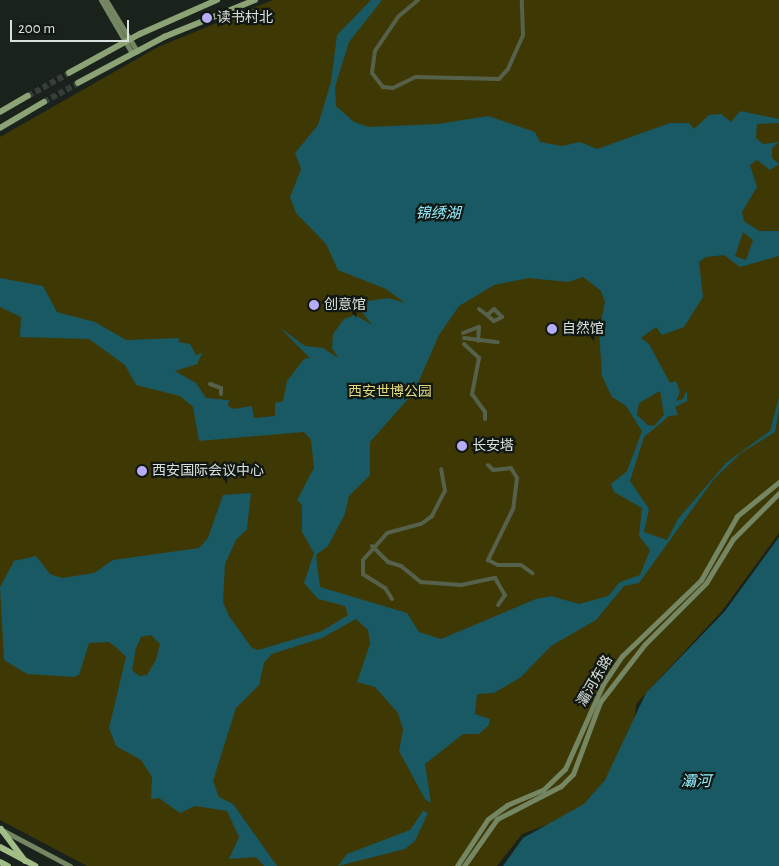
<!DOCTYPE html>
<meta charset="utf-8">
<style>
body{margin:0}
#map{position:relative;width:779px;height:866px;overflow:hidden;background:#1a221c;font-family:"Alegreya Sans","Noto Sans SC",sans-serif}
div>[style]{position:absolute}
.green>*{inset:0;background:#3e3805}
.water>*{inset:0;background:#185964}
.primary-tunnel>*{height:5.5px;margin-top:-2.75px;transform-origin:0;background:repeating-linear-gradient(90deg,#373e39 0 5.5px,transparent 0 8.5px)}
.street>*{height:4px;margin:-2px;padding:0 2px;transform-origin:2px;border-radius:2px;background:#56614b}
.secondary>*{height:5px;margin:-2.5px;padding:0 2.5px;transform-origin:2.5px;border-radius:2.5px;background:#758663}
.primary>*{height:5.5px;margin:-2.75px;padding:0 2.75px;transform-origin:2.75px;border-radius:2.75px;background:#8ca375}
.highway>*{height:6px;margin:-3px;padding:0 3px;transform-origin:3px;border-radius:3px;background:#a2bd86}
.dots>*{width:14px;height:14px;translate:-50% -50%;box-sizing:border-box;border:2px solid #111813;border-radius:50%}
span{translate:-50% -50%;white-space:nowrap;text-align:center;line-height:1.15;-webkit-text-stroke:4.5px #111813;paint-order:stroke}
.poi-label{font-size:14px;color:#dae0dc}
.left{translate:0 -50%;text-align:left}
.park-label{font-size:14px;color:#e2d97f}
.street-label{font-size:14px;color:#dae0dc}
.water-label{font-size:15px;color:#91ecfc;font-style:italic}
.scale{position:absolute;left:10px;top:20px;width:119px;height:22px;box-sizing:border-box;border:2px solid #dae0dc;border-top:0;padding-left:6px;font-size:15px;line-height:18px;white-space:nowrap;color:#dae0dc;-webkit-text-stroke:4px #111813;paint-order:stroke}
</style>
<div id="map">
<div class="green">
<div style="clip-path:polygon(273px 0,779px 0,779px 533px,722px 611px,636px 704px,634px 743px,579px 813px,522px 834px,497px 866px,87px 866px,0 820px,0 137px,158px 47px)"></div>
</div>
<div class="water">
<div style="clip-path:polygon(evenodd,371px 0,382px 0,349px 42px,335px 87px,336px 106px,354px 122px,369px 127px,438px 124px,488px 116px,535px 132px,540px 142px,562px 146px,580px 142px,597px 149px,670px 123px,689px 123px,694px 129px,709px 115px,721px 114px,731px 122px,740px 111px,779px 119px,779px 123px,757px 124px,756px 138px,763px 144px,779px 142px,772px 148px,772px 158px,779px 164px,770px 170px,757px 160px,750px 165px,757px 187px,742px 212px,744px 221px,759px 231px,779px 231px,779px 256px,740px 267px,724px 255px,706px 257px,699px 262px,703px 297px,684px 327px,662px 335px,656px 327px,641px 338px,649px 344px,670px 383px,676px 381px,680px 392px,676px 401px,683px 399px,687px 390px,687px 401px,675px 407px,678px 415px,669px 416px,644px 437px,630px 481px,649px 509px,644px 532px,667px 540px,678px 519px,726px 463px,770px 431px,779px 397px,779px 411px,775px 432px,741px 453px,714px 479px,639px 583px,624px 586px,596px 620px,551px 646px,521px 677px,494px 693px,477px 694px,475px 714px,490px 719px,489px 725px,479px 734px,463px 734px,425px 764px,431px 803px,425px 799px,399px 751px,403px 730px,398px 713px,375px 687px,357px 682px,370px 644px,368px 630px,356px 619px,322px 638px,272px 654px,264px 663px,259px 685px,236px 708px,213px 781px,219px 797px,233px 804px,277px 866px,264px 866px,256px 857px,229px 859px,239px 837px,227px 811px,195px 806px,180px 813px,159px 798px,151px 799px,152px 777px,141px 760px,116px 746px,109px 728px,126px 657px,117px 648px,109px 642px,89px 643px,79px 675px,74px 677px,27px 674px,4px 660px,0 587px,14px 561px,36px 556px,50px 574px,62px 578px,94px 573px,113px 560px,199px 548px,208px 538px,223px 495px,251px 493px,247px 529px,236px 540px,225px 564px,223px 602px,229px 616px,252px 648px,258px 650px,322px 631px,348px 615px,345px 606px,318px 599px,304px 583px,314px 553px,302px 532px,302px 505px,297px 500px,314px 468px,311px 440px,304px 432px,199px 441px,193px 407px,180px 396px,136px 385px,125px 365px,89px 339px,20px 337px,21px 317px,0 307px,0 278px,43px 286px,57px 312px,95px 322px,126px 340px,180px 338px,178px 342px,190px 344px,196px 355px,202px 353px,197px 364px,175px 371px,196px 383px,206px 398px,229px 400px,228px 406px,234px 409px,252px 406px,254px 418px,275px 416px,275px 403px,283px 401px,287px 381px,304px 359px,310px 358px,279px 327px,305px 346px,323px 348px,338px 358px,332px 348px,333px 334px,344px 319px,355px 315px,372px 325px,355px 303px,388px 298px,405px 303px,386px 289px,338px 270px,326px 244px,296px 213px,290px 197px,301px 169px,295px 153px,318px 125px,331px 82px,337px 35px,371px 0,743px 232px,753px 240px,746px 260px,735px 256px,743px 232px,371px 0,583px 277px,601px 291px,605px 302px,599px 331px,602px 376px,612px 397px,626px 406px,642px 431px,627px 471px,611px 484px,614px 492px,642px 508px,639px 536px,650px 550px,640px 575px,620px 582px,608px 596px,579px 604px,551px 596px,536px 599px,441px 639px,419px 632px,407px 613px,320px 587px,316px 555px,328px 546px,345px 514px,349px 496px,370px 475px,370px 442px,414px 392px,439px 335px,459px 306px,494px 285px,529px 278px,568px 282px,583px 277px,371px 0,660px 391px,664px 415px,654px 426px,648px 425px,637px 415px,639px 403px,660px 391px,371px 0,151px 635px,160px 644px,156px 660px,147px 675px,139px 676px,132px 670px,136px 648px,141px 637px,151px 635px)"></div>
<div style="clip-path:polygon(779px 537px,779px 866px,503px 866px,523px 838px,584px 804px,605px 780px,646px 693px,725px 611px)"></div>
<div style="clip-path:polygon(423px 811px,428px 813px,415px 841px,405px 849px,338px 866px,347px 854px,410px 830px)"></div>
</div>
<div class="primary-tunnel">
<div style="left:28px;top:96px;width:47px;rotate:-29.3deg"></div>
<div style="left:44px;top:102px;width:39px;rotate:-29deg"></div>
</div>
<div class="street">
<div style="left:418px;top:0;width:26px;rotate:140deg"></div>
<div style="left:398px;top:17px;width:41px;rotate:124.1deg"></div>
<div style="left:375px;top:51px;width:22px;rotate:98deg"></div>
<div style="left:372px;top:73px;width:18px;rotate:52deg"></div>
<div style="left:383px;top:87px;width:10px;rotate:6deg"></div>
<div style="left:393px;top:88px;width:25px;rotate:-26deg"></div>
<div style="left:416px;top:77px;width:83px;rotate:1.4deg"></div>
<div style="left:499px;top:79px;width:13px;rotate:-48deg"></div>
<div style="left:508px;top:69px;width:37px;rotate:-66deg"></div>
<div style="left:523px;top:35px;width:35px;rotate:-92deg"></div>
<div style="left:479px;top:309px;width:10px;rotate:37deg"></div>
<div style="left:487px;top:315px;width:9px;rotate:41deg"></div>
<div style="left:494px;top:321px;width:9px;rotate:-27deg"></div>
<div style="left:502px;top:317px;width:11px;rotate:-135deg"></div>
<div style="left:494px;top:309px;width:9px;rotate:139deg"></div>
<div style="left:463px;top:333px;width:17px;rotate:-21deg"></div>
<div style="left:479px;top:327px;width:14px;rotate:94deg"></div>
<div style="left:464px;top:338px;width:34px;rotate:7deg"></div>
<div style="left:464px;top:344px;width:21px;rotate:43deg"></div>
<div style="left:479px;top:358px;width:37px;rotate:101deg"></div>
<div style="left:472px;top:394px;width:22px;rotate:54deg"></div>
<div style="left:485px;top:412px;width:7px;rotate:90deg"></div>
<div style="left:210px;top:384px;width:12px;rotate:20deg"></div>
<div style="left:221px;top:388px;width:6px;rotate:90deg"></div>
<div style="left:488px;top:465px;width:7px;rotate:45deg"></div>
<div style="left:493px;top:470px;width:18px;rotate:-6deg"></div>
<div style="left:511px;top:468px;width:12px;rotate:59deg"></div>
<div style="left:517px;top:478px;width:31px;rotate:97deg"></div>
<div style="left:513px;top:509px;width:57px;rotate:116.1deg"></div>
<div style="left:488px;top:560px;width:11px;rotate:27deg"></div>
<div style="left:498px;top:565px;width:23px"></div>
<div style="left:521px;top:565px;width:14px;rotate:36deg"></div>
<div style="left:372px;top:546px;width:23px;rotate:45deg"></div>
<div style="left:388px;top:562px;width:14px;rotate:17deg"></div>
<div style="left:401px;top:566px;width:26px;rotate:39deg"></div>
<div style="left:421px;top:582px;width:40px;rotate:4.3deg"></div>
<div style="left:461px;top:585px;width:35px;rotate:-12deg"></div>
<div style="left:495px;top:578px;width:20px;rotate:60deg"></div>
<div style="left:505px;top:595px;width:12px;rotate:125deg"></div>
<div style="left:392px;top:599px;width:13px;rotate:-122deg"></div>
<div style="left:385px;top:588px;width:26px;rotate:-148deg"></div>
<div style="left:363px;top:574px;width:14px;rotate:-90deg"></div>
<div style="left:363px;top:560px;width:36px;rotate:-48deg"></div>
<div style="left:387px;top:533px;width:35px;rotate:-15deg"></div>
<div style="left:421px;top:524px;width:14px;rotate:-36deg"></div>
<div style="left:432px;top:516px;width:28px;rotate:-63deg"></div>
<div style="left:445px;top:491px;width:22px;rotate:-100deg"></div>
</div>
<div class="secondary">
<div style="left:101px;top:0;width:61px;rotate:59.7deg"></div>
<div style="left:106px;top:0;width:60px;rotate:58.7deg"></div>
<div style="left:4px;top:831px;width:75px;rotate:27.9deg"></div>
<div style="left:457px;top:866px;width:56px;rotate:-56.6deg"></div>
<div style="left:488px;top:819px;width:24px;rotate:-36deg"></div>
<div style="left:507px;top:805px;width:39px;rotate:-23deg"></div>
<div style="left:543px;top:790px;width:30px;rotate:-44deg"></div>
<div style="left:565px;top:769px;width:93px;rotate:-65.9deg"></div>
<div style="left:603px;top:684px;width:34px;rotate:-56deg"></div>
<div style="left:622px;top:656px;width:110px;rotate:-43.9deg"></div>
<div style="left:701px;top:580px;width:73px;rotate:-60.6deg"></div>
<div style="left:737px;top:516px;width:54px;rotate:-39deg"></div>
<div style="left:464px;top:866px;width:57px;rotate:-54.9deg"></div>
<div style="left:497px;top:819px;width:72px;rotate:-27.3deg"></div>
<div style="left:561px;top:786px;width:17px;rotate:-45deg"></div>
<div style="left:573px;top:774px;width:77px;rotate:-69.4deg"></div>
<div style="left:600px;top:702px;width:73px;rotate:-52.2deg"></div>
<div style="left:645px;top:644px;width:86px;rotate:-45deg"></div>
<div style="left:706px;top:583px;width:52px;rotate:-58.5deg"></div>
<div style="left:733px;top:539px;width:65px;rotate:-45deg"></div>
</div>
<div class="primary">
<div style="left:69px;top:73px;width:81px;rotate:-28.8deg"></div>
<div style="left:140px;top:34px;width:84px;rotate:-23.8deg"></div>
<div style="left:78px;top:83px;width:98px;rotate:-28.1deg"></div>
<div style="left:164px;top:37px;width:98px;rotate:-22.1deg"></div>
<div style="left:0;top:112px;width:32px;rotate:-30deg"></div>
<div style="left:0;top:128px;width:51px;rotate:-30.6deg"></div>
</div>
<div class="highway">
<div style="left:1px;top:829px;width:40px;rotate:53deg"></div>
<div style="left:0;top:847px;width:40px;rotate:28deg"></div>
<div style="left:0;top:862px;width:9px;rotate:27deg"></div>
</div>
<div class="dots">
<div style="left:207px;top:18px;background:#b6acf8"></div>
<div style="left:314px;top:305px;background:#b6acf8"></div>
<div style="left:552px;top:329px;background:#b6acf8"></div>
<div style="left:462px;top:446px;background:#b6acf8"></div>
<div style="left:142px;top:471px;background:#b6acf8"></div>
</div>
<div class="poi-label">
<span class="left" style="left:217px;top:18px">读书村北</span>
<span class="left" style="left:324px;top:305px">创意馆</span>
<span class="left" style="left:562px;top:329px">自然馆</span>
<span class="left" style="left:472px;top:446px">长安塔</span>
<span class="left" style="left:152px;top:471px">西安国际会议中心</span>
</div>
<div class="park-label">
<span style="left:390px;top:392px">西安世博公园</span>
</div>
<div class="street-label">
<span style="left:595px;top:681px;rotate:-60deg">灞河东路</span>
</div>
<div class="water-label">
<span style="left:438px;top:214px">锦绣湖</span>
<span style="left:696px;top:782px">灞河</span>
</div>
<div class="scale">200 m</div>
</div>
